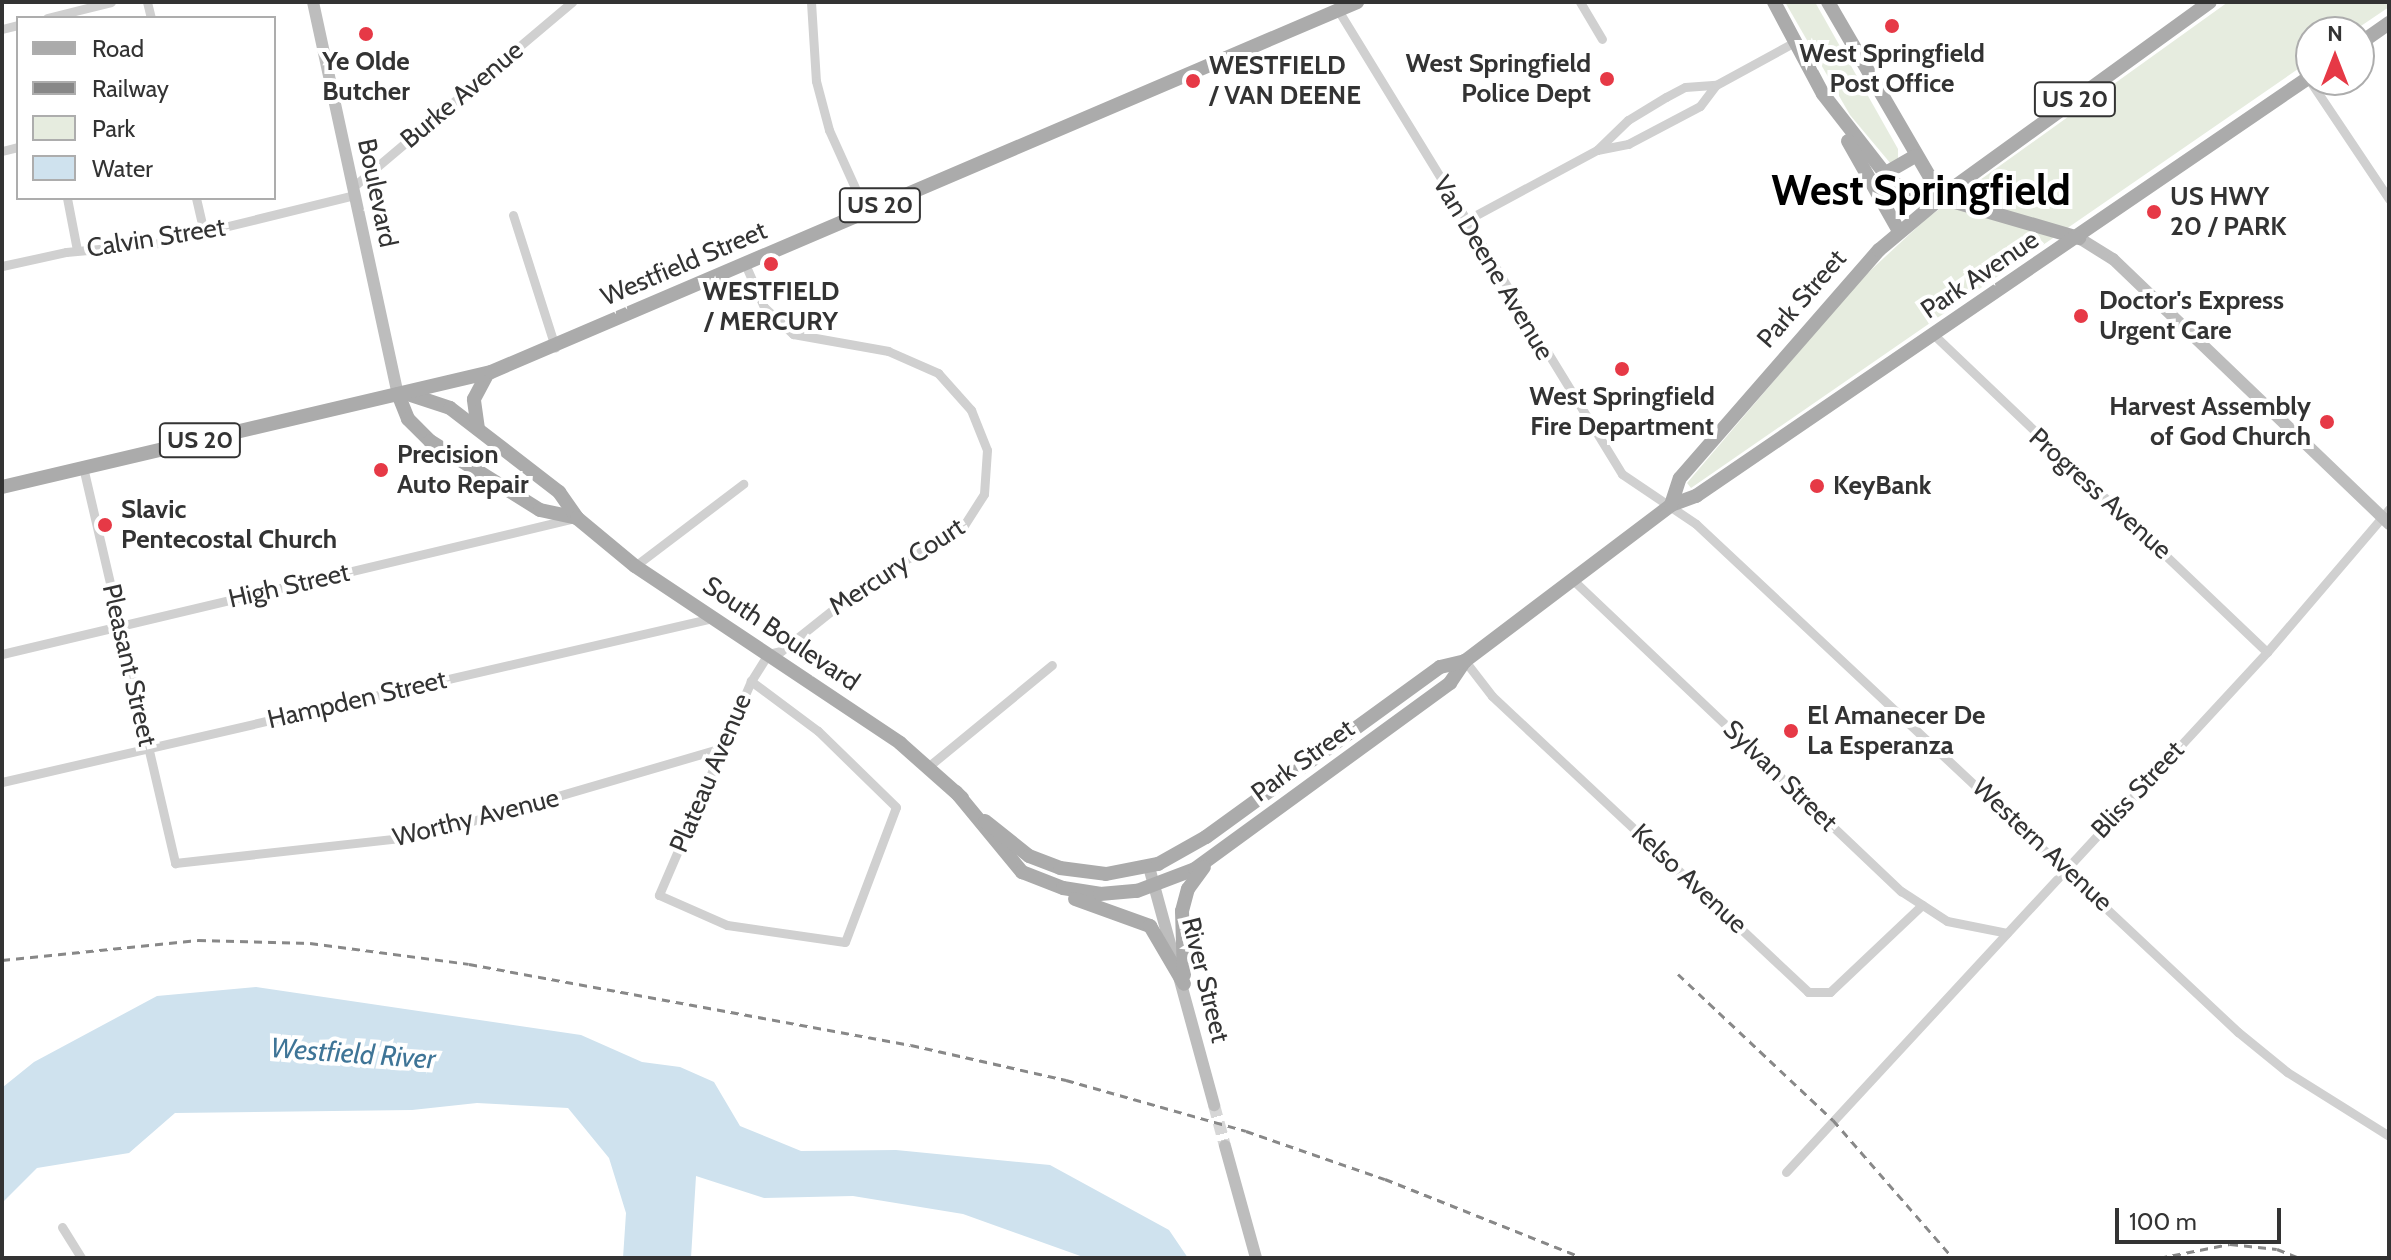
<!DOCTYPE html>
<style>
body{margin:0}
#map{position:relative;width:2391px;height:1260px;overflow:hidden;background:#fff;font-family:Cabin,sans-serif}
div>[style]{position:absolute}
.green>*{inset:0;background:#e6ecdf}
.water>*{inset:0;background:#cfe2ee}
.secondary-tunnel>*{height:12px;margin-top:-6px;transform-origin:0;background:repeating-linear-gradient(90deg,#d6d6d6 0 12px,transparent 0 18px)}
.minor>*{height:9px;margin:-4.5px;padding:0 4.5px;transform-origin:4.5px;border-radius:4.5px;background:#d0d0d0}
.secondary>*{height:12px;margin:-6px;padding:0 6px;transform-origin:6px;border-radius:6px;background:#bdbdbd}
.primary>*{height:14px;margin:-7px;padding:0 7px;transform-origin:7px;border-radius:7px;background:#ababab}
.rail>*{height:3px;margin-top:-1.5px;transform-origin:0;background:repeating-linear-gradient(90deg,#888 0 8px,transparent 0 14px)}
.dots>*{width:22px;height:22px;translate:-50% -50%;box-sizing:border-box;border:4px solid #fff;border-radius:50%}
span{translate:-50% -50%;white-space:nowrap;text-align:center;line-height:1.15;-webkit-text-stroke:8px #fff;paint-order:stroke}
.shield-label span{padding:2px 6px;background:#fff;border:2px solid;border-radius:6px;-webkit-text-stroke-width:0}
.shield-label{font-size:24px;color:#333;font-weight:700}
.poi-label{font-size:26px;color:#333;font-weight:700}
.right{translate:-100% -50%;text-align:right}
.left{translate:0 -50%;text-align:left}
.street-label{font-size:26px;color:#333}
.water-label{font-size:28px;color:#3f7597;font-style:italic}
.town-label{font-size:42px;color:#000;font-weight:700}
.frame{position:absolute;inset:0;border:4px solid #333;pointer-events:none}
.legend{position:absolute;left:16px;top:16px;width:260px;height:184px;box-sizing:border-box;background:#fff;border:2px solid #adadad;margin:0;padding:10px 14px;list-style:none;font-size:24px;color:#333}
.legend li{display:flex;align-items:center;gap:16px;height:40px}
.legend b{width:40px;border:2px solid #adadad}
.north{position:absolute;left:2295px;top:16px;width:80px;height:80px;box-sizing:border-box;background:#fff;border:2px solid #adadad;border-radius:50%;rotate:0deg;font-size:22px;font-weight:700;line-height:32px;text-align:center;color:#333}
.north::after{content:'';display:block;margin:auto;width:28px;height:36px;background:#e63946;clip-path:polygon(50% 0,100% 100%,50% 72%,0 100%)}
.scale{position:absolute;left:2115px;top:1208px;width:166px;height:36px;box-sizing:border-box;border:4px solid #333;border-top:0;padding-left:10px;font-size:24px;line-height:28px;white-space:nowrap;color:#333;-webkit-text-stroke:6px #fff;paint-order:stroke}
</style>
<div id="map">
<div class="green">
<div style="clip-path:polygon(1785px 2px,1815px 2px,1898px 149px,1898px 159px,1891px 164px,1850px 115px)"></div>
<div style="clip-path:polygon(2228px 2px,2389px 2px,2389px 7px,2352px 32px,2311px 32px,2311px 60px,1691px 488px,1687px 483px,1858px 282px,1927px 218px)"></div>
</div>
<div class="water">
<div style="clip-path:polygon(256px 987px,581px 1035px,642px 1062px,680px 1067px,714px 1082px,740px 1126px,801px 1151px,896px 1150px,1050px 1165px,1169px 1230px,1188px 1258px,1086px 1258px,963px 1214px,853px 1196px,764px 1198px,696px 1176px,691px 1258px,623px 1258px,626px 1213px,609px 1158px,568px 1108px,477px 1103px,412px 1110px,175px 1113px,129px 1153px,37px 1168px,2px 1203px,3px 1087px,34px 1062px,157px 996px)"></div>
</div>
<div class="secondary-tunnel">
<div style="left:1214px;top:1105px;width:42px;rotate:75deg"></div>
</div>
<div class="minor">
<div style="left:147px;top:2px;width:16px;rotate:76deg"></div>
<div style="left:811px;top:2px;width:79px;rotate:86.4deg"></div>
<div style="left:816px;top:81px;width:51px;rotate:75.1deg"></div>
<div style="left:829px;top:130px;width:90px;rotate:65.7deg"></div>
<div style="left:1580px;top:2px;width:43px;rotate:59.3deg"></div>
<div style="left:1338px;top:10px;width:544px;rotate:58.53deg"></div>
<div style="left:1622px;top:474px;width:89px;rotate:34deg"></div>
<div style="left:1696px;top:524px;width:743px;rotate:43.15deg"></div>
<div style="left:2238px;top:1032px;width:63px;rotate:39.2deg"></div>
<div style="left:2287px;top:1072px;width:120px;rotate:32.1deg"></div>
<div style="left:47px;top:18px;width:66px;rotate:-14deg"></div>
<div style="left:2px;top:29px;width:16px;rotate:-14deg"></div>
<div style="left:2308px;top:78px;width:146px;rotate:56.2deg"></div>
<div style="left:1597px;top:150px;width:32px;rotate:-11deg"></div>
<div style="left:1628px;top:144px;width:81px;rotate:-27.8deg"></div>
<div style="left:1700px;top:106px;width:26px;rotate:-53deg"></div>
<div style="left:2px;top:151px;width:16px;rotate:-14deg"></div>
<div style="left:353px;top:187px;width:287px;rotate:-40.2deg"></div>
<div style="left:67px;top:198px;width:53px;rotate:79.1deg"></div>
<div style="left:196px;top:198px;width:36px;rotate:77deg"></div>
<div style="left:513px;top:215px;width:139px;rotate:72.3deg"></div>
<div style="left:1465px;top:221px;width:150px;rotate:-28.3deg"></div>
<div style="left:1597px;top:150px;width:43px;rotate:-44.1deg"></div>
<div style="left:1628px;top:120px;width:44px;rotate:-31.2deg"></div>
<div style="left:1666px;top:97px;width:21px;rotate:-28deg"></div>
<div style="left:1685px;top:87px;width:31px;rotate:-4deg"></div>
<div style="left:1716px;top:85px;width:90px;rotate:-28.6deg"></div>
<div style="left:745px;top:264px;width:47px;rotate:66.2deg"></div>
<div style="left:764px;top:307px;width:40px;rotate:43deg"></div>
<div style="left:793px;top:334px;width:97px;rotate:10.1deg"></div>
<div style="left:888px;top:351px;width:55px;rotate:23.7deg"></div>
<div style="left:938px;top:373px;width:50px;rotate:48.3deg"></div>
<div style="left:971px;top:410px;width:43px;rotate:68.2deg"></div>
<div style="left:987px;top:450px;width:44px;rotate:93.9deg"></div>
<div style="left:984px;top:494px;width:43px;rotate:122.6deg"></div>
<div style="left:961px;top:530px;width:98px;rotate:151.9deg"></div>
<div style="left:875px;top:576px;width:120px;rotate:141.4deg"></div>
<div style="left:781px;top:651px;width:13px;rotate:167deg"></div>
<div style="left:768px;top:654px;width:32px;rotate:122deg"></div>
<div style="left:751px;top:681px;width:233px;rotate:113.3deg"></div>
<div style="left:659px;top:895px;width:74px;rotate:23.8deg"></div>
<div style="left:727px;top:925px;width:119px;rotate:8.2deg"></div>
<div style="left:845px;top:942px;width:144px;rotate:-69.3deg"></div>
<div style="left:896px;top:807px;width:109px;rotate:-135.7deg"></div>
<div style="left:818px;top:731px;width:84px;rotate:-143.3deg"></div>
<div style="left:2px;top:266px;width:66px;rotate:-12.3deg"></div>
<div style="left:66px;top:252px;width:88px;rotate:-5.2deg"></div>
<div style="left:154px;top:244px;width:207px;rotate:-13.7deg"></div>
<div style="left:1934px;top:335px;width:460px;rotate:43.6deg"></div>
<div style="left:83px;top:467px;width:407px;rotate:76.9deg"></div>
<div style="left:175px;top:863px;width:247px;rotate:-6.3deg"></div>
<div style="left:421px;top:836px;width:314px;rotate:-16.3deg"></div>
<div style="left:635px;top:566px;width:136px;rotate:-37.2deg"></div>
<div style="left:1574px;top:581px;width:451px;rotate:43.5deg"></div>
<div style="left:1901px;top:891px;width:55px;rotate:33.1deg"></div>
<div style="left:1947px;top:921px;width:61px;rotate:11.3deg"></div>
<div style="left:2px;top:654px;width:585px;rotate:-13.35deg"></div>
<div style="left:1465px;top:661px;width:44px;rotate:52.4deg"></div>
<div style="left:1492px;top:696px;width:433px;rotate:43.1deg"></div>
<div style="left:1808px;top:992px;width:22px"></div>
<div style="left:1830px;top:992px;width:127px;rotate:-43.4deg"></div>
<div style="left:929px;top:766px;width:159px;rotate:-39.4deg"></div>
<div style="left:2px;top:782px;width:730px;rotate:-12.99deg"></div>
<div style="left:1786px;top:1172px;width:708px;rotate:-47.23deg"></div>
<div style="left:2267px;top:652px;width:188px;rotate:-49.5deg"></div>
<div style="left:62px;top:1227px;width:36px;rotate:58deg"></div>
</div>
<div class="secondary">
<div style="left:313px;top:2px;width:401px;rotate:77.8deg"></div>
<div style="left:2079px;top:238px;width:40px;rotate:32deg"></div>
<div style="left:2113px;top:259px;width:383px;rotate:43.8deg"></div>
<div style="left:1149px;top:867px;width:247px;rotate:74.7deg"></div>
<div style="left:1225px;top:1146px;width:116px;rotate:74.5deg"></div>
</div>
<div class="primary">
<div style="left:1774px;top:2px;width:104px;rotate:62deg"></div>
<div style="left:1823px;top:94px;width:114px;rotate:52.1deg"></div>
<div style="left:1893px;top:184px;width:194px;rotate:16.2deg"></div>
<div style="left:1828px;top:2px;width:227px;rotate:59.8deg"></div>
<div style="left:2359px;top:44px;width:37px;rotate:-35deg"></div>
<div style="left:1848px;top:141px;width:103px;rotate:60.5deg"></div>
<div style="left:1884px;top:174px;width:36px;rotate:-30deg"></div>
<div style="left:398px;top:394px;width:27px;rotate:68deg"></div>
<div style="left:408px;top:419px;width:31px;rotate:45deg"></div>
<div style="left:430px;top:441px;width:130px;rotate:32.1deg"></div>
<div style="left:540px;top:510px;width:38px;rotate:12deg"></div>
<div style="left:411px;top:395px;width:41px;rotate:18.4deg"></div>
<div style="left:450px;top:408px;width:138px;rotate:37.6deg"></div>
<div style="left:559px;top:492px;width:32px;rotate:55deg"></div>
<div style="left:577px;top:518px;width:75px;rotate:39.6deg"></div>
<div style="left:635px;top:566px;width:319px;rotate:33.7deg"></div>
<div style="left:900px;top:743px;width:83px;rotate:41.6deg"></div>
<div style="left:478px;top:429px;width:30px;rotate:-98deg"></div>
<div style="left:474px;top:399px;width:27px;rotate:-62deg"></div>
<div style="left:2px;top:487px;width:502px;rotate:-13.23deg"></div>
<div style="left:491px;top:372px;width:942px;rotate:-23.13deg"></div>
<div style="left:1671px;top:505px;width:27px;rotate:-20deg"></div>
<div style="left:1696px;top:496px;width:745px;rotate:-34.33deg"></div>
<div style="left:956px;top:792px;width:104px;rotate:50.5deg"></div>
<div style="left:1022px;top:872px;width:44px;rotate:21.3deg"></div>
<div style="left:1063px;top:888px;width:37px;rotate:9deg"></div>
<div style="left:1100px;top:894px;width:37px;rotate:-5deg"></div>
<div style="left:1137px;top:891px;width:62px;rotate:-20.8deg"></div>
<div style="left:1195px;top:869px;width:316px;rotate:-36.1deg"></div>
<div style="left:1450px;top:683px;width:27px;rotate:-56deg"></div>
<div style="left:1465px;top:661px;width:258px;rotate:-37.1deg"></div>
<div style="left:1671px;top:505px;width:28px;rotate:-72deg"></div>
<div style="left:1680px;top:478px;width:303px;rotate:-48.9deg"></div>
<div style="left:1879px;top:250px;width:97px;rotate:-40deg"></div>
<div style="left:1953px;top:188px;width:317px;rotate:-35.9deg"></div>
<div style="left:985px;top:821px;width:56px;rotate:38.5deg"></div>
<div style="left:1029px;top:856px;width:33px;rotate:21deg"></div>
<div style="left:1060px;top:868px;width:46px;rotate:7.4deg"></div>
<div style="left:1106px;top:874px;width:53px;rotate:-10.9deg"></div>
<div style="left:1158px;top:864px;width:55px;rotate:-29.4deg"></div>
<div style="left:1206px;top:837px;width:289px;rotate:-36deg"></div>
<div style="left:1440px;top:667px;width:26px;rotate:-13deg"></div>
<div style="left:1075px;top:899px;width:80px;rotate:19.8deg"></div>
<div style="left:1150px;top:926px;width:67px;rotate:59.6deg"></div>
<div style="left:1184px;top:975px;width:64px;rotate:-91.8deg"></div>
<div style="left:1182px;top:911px;width:23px;rotate:-75deg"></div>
<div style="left:1188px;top:889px;width:27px;rotate:-54deg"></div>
</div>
<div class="rail">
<div style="left:2px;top:960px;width:197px;rotate:-5.8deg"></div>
<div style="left:198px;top:940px;width:112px;rotate:1.5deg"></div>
<div style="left:310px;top:943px;width:160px;rotate:7.5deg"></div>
<div style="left:469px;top:964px;width:449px;rotate:10.4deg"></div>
<div style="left:911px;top:1045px;width:159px;rotate:12.7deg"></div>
<div style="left:1066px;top:1080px;width:187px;rotate:15.8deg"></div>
<div style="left:1246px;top:1131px;width:147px;rotate:19.1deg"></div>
<div style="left:1385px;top:1179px;width:214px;rotate:21.7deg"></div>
<div style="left:1678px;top:974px;width:213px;rotate:43.3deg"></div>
<div style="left:1833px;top:1120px;width:183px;rotate:49deg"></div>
<div style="left:2159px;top:1258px;width:72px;rotate:-11.2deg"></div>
<div style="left:2230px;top:1244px;width:47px;rotate:6.1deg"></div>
<div style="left:2277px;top:1249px;width:24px;rotate:22deg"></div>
</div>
<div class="dots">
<div style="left:1892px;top:26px;background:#e63946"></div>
<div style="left:366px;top:34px;background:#e63946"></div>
<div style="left:1607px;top:79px;background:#e63946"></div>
<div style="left:1193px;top:81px;background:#e63946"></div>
<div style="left:2154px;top:212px;background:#e63946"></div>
<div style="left:771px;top:264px;background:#e63946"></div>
<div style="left:2081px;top:316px;background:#e63946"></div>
<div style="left:1622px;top:369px;background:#e63946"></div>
<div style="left:2327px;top:422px;background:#e63946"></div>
<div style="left:381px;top:470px;background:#e63946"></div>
<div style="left:1817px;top:486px;background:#e63946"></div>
<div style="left:105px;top:525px;background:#e63946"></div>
<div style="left:1791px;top:731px;background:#e63946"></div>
</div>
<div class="shield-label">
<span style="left:2075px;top:99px">US 20</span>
<span style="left:880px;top:205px">US 20</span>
<span style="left:200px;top:440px">US 20</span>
</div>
<div class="poi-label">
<span style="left:1892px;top:69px">West Springfield<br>Post Office</span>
<span style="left:366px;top:77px">Ye Olde<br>Butcher</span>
<span class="right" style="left:1591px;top:79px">West Springfield<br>Police Dept</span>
<span class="left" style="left:1209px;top:81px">WESTFIELD<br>/ VAN DEENE</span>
<span class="left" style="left:2170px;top:212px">US HWY<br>20 / PARK</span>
<span style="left:771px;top:307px">WESTFIELD<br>/ MERCURY</span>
<span class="left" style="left:2099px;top:316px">Doctor's Express<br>Urgent Care</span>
<span style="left:1622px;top:412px">West Springfield<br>Fire Department</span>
<span class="right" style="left:2311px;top:422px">Harvest Assembly<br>of God Church</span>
<span class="left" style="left:397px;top:470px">Precision<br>Auto Repair</span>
<span class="left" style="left:1833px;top:486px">KeyBank</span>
<span class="left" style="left:121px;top:525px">Slavic<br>Pentecostal Church</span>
<span class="left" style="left:1807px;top:731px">El Amanecer De<br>La Esperanza</span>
</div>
<div class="street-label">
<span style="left:462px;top:95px;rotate:-40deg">Burke Avenue</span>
<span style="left:377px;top:193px;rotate:78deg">Boulevard</span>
<span style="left:156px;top:238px;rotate:-9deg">Calvin Street</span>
<span style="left:684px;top:264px;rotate:-23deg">Westfield Street</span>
<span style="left:1493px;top:268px;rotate:59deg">Van Deene Avenue</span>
<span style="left:1980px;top:275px;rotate:-34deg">Park Avenue</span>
<span style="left:1802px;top:299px;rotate:-49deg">Park Street</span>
<span style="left:2100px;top:494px;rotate:42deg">Progress Avenue</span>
<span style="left:897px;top:567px;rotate:-33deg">Mercury Court</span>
<span style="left:289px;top:586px;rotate:-13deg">High Street</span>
<span style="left:781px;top:634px;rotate:34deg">South Boulevard</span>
<span style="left:129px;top:665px;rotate:77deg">Pleasant Street</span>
<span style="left:357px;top:700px;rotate:-13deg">Hampden Street</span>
<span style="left:1303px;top:761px;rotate:-36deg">Park Street</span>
<span style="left:711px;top:773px;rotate:-67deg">Plateau Avenue</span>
<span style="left:1780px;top:776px;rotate:44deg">Sylvan Street</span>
<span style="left:2138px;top:790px;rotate:-47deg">Bliss Street</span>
<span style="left:476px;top:818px;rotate:-14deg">Worthy Avenue</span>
<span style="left:2042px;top:845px;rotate:43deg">Western Avenue</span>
<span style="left:1689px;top:879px;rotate:43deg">Kelso Avenue</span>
<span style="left:1205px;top:980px;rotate:76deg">River Street</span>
</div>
<div class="water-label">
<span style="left:353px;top:1053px;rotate:4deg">Westfield River</span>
</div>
<div class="town-label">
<span style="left:1921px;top:190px">West Springfield</span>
</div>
<div class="frame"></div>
<ul class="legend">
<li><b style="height:10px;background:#ababab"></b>Road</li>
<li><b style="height:10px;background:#888"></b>Railway</li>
<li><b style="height:22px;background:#e6ecdf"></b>Park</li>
<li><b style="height:22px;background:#cfe2ee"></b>Water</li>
</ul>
<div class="north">N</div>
<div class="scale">100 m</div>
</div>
